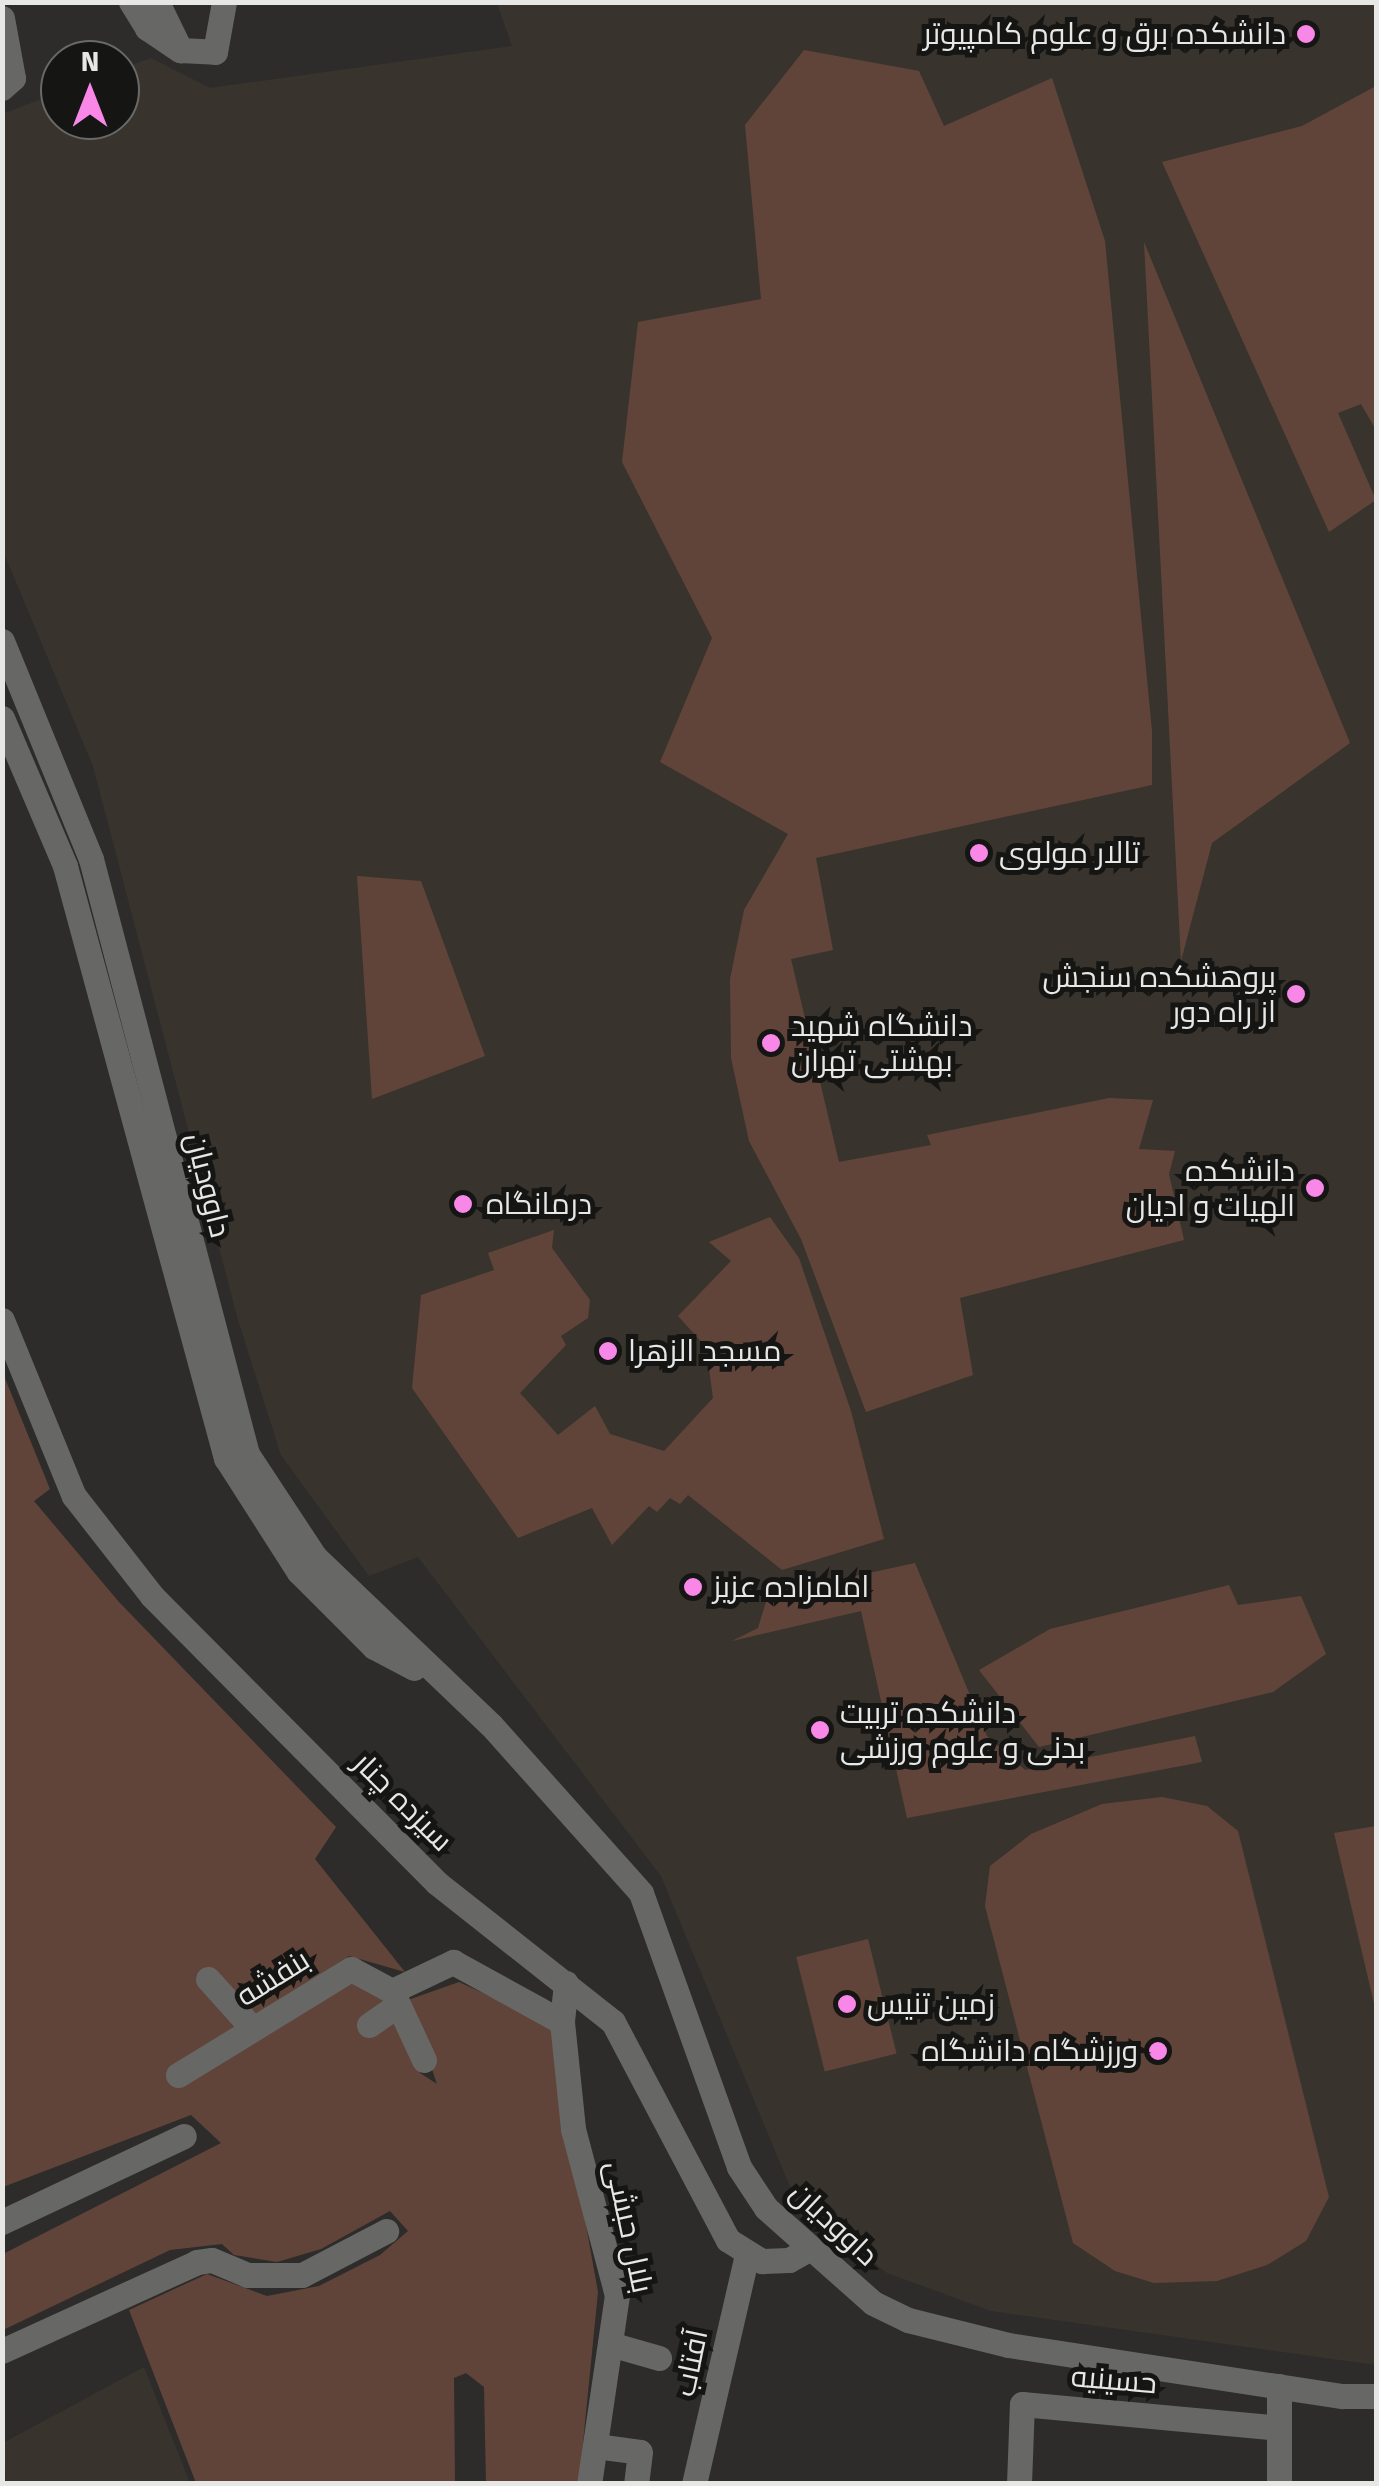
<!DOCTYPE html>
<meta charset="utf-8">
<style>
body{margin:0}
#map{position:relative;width:1379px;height:2486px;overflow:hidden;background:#2d2c2a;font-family:"Fira Sans",Cairo,sans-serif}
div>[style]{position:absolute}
.built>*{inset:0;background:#38342d}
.green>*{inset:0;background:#614439;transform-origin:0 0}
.minor>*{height:25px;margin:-12.5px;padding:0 12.5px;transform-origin:12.5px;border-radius:12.5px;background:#676766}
.dots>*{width:28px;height:28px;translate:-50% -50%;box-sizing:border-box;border:5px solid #151514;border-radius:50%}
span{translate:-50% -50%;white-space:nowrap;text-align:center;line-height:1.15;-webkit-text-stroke:10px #151514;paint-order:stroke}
.poi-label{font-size:30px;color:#e7e7e5}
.right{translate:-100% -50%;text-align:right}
.left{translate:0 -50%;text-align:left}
.street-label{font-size:30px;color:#e7e7e5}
.frame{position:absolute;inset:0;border:5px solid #e7e7e5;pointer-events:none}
.north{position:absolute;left:40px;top:40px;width:100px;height:100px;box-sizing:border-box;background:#151514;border:2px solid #696968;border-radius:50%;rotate:0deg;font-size:28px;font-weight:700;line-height:40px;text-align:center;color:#e7e7e5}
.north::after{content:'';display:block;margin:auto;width:35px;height:45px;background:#f987e8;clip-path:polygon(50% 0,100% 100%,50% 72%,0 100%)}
</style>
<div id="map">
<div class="built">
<div style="clip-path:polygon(497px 3px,1376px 3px,1376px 2365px,991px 2311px,887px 2273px,798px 2206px,661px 1876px,418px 1557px,369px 1576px,281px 1455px,238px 1320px,93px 766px,3px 551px,2px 114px,60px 92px,60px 120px,120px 120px,120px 69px,151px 58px,210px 88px,512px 46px)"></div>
<div style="clip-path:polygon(144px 2367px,190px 2483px,6px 2483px,3px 2443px)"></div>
</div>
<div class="green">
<div style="clip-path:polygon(804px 50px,919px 71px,944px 126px,1052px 78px,1105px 241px,1152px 731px,1152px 785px,816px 858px,833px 950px,791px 959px,839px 1162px,931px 1145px,927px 1135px,1109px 1098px,1153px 1100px,1139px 1149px,1175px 1151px,1169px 1174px,1184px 1240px,960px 1298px,973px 1375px,866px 1412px,801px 1239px,749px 1141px,731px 1058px,730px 979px,744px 910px,788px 834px,660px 762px,712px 638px,622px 462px,638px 322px,761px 299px,745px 125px)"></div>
<div style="clip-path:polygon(1376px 86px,1376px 430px,1361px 404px,1338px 413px,1376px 500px,1329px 532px,1162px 162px,1302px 126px)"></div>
<div style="clip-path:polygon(1144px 242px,1350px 743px,1212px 843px,1181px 961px)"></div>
<div style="clip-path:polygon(357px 876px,421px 881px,485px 1056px,372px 1099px)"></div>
<div style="clip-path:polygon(770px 1217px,799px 1258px,851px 1411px,884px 1539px,782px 1570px,688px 1495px,680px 1504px,670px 1498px,657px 1512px,649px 1506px,612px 1545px,592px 1508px,518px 1538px,412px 1388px,421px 1295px,494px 1270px,488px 1253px,554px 1230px,552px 1248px,590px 1300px,588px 1318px,561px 1336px,566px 1345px,520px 1393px,558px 1435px,595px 1406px,610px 1434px,664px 1451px,713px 1398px,706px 1347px,678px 1316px,731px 1261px,709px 1242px)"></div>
<div style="clip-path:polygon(2px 1371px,50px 1489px,34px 1501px,119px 1602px,336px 1827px,315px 1859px,405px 1972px,349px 1956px,253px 2020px,206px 1969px,196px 1976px,237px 2026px,168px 2069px,174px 2085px,355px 1979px,385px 2002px,361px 2021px,366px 2035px,395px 2016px,420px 2073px,437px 2084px,408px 2000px,459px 1982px,550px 2024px,598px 2292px,579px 2483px,486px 2483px,484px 2387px,466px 2373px,454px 2378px,455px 2483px,196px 2483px,129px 2310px,207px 2274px,267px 2296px,319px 2286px,380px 2255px,408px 2231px,390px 2211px,321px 2249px,277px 2262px,234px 2255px,222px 2244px,170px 2250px,3px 2330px,3px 2254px,221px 2143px,191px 2115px,3px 2187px)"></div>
<div style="clip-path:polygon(915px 1563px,987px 1736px,1025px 1770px,1195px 1736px,1202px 1762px,907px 1818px,861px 1611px,732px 1641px,758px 1628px,768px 1595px)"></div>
<div style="clip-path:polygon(1229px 1585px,1238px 1605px,1301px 1596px,1326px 1654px,1273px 1692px,1039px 1747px,979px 1670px,1050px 1629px)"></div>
<div style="clip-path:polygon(1162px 1797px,1207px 1806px,1238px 1831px,1329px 2197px,1306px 2241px,1267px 2265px,1217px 2281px,1154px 2283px,1115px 2271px,1073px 2243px,985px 1906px,990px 1866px,1031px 1834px,1102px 1804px)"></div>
<div style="clip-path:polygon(1376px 1826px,1376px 2012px,1334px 1833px)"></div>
<div style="left:868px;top:1939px;width:118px;height:74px;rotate:76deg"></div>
</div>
<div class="minor">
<div style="left:131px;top:2px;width:31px;rotate:58deg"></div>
<div style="left:147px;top:28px;width:40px;rotate:34deg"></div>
<div style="left:180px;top:50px;width:35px;rotate:3deg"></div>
<div style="left:215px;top:52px;width:51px;rotate:-79.8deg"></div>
<div style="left:157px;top:2px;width:48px;rotate:64deg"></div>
<div style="left:2px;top:18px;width:61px;rotate:79.6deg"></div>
<div style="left:13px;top:78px;width:15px;rotate:138deg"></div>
<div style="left:2px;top:641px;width:235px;rotate:67.8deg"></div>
<div style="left:91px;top:859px;width:615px;rotate:75.31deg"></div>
<div style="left:247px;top:1454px;width:123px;rotate:56.6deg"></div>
<div style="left:315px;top:1557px;width:243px;rotate:43.7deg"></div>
<div style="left:491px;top:1725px;width:225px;rotate:48.2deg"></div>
<div style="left:641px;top:1893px;width:291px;rotate:70.3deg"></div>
<div style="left:739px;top:2167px;width:49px;rotate:56.6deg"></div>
<div style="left:766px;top:2208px;width:143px;rotate:41.6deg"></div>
<div style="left:873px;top:2303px;width:39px;rotate:26deg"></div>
<div style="left:908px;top:2320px;width:103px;rotate:14deg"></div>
<div style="left:1008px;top:2345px;width:338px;rotate:8.7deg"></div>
<div style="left:1342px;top:2396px;width:34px"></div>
<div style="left:2px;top:718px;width:161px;rotate:66.9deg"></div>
<div style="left:65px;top:866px;width:614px;rotate:74.79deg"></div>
<div style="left:226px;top:1458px;width:135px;rotate:57.4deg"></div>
<div style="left:299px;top:1572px;width:106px;rotate:45deg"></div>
<div style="left:374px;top:1647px;width:45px;rotate:27.7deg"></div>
<div style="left:2px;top:1320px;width:190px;rotate:67.8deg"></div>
<div style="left:74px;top:1496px;width:127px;rotate:52deg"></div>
<div style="left:152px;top:1596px;width:404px;rotate:45.2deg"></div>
<div style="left:437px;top:1883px;width:224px;rotate:38.3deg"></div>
<div style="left:613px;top:2022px;width:246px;rotate:62.2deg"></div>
<div style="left:728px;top:2240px;width:40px;rotate:32deg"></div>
<div style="left:762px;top:2261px;width:27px;rotate:-2deg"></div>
<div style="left:789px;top:2260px;width:21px;rotate:-29deg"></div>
<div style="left:208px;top:1979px;width:67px;rotate:48deg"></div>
<div style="left:566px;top:1983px;width:39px;rotate:96deg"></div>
<div style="left:562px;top:2022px;width:108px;rotate:84.1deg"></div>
<div style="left:573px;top:2129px;width:172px;rotate:75.2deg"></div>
<div style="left:617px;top:2295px;width:191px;rotate:98.4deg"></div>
<div style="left:392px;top:1991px;width:68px;rotate:-25.4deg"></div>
<div style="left:453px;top:1962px;width:124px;rotate:28.8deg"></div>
<div style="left:392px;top:1991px;width:76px;rotate:65.1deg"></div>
<div style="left:369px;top:2025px;width:35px;rotate:-35deg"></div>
<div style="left:178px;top:2075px;width:203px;rotate:-31.5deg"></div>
<div style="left:351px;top:1969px;width:47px;rotate:28.2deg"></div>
<div style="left:2px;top:2222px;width:201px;rotate:-25.3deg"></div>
<div style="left:610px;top:2344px;width:51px;rotate:15.9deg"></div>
<div style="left:2px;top:2351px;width:214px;rotate:-24.5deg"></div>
<div style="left:197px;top:2262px;width:15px;rotate:-8deg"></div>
<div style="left:212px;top:2260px;width:38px;rotate:23deg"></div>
<div style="left:247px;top:2275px;width:55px"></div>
<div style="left:302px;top:2275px;width:95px;rotate:-27.6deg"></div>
<div style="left:596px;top:2446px;width:44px;rotate:7.8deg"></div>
<div style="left:640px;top:2452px;width:32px;rotate:97deg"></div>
<div style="left:694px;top:2484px;width:236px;rotate:-77deg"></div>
<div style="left:1019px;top:2484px;width:80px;rotate:-87.9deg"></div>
<div style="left:1022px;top:2404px;width:258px;rotate:5.3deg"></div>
<div style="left:1279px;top:2484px;width:98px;rotate:-90deg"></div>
</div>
<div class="dots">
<div style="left:1306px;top:34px;background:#f987e8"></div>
<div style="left:979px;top:853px;background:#f987e8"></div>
<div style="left:1296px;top:994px;background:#f987e8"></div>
<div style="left:771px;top:1043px;background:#f987e8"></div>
<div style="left:1315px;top:1188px;background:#f987e8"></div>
<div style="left:463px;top:1204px;background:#f987e8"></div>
<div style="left:608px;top:1351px;background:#f987e8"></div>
<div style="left:693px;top:1587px;background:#f987e8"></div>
<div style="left:820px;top:1730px;background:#f987e8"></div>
<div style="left:847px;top:2004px;background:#f987e8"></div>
<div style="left:1158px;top:2051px;background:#f987e8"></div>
</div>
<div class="poi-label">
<span class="right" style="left:1286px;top:34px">دانشکده برق و علوم کامپیوتر</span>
<span class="left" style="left:999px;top:853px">تالار مولوی</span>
<span class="right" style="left:1276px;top:994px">پروهشکده سنجش<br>از راه دور</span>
<span class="left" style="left:791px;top:1043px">دانشگاه شهید<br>بهشتی تهران</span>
<span class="right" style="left:1295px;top:1188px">دانشکده<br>الهیات و ادیان</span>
<span class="left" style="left:486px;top:1204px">درمانگاه</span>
<span class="left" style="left:628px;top:1351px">مسجد الزهرا</span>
<span class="left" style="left:713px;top:1587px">امامزاده عزیز</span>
<span class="left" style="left:840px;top:1730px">دانشکده تربیت<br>بدنی و علوم ورزشی</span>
<span class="left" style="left:867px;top:2004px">زمین تنیس</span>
<span class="right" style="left:1138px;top:2051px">ورزشگاه دانشگاه</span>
</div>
<div class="street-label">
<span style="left:208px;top:1185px;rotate:76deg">داوودیان</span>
<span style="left:403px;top:1802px;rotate:45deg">سیزده چنار</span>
<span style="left:273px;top:1978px;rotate:-32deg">بنفشه</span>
<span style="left:834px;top:2224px;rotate:43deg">داوودیان</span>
<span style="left:629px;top:2227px;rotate:78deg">بلال حبشی</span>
<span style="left:691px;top:2363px;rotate:-78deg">آفتاب</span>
<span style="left:1114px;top:2380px;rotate:5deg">حسینیه</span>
</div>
<div class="frame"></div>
<div class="north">N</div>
</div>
